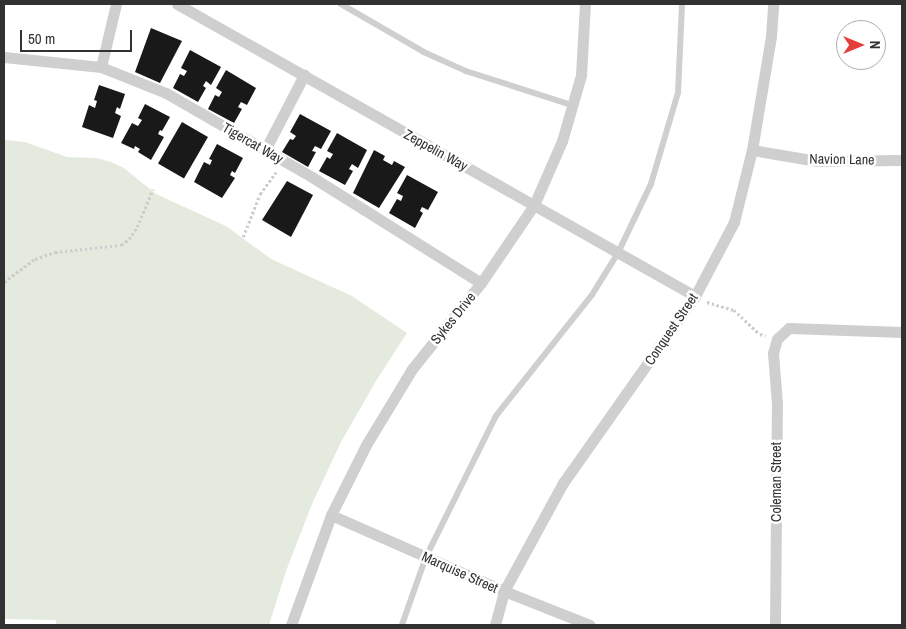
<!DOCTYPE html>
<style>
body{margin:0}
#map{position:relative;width:906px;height:629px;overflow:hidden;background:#fff;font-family:"Archivo Narrow",sans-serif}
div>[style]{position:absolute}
.green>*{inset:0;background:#e4ebde}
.building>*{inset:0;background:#191919;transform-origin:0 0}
.path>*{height:2.5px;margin-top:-1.25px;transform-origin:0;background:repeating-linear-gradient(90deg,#ccc 0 2.5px,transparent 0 5px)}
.lane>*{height:5.5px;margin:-2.75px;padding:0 2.75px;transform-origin:2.75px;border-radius:2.75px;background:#cfcfcf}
.street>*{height:11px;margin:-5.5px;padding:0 5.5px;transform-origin:5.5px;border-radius:5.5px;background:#cfcfcf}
span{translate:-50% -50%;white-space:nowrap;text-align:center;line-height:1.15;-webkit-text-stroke:5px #fff;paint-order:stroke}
.street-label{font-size:14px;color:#323232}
.frame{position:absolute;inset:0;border:5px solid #323232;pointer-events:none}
.north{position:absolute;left:836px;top:20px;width:50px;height:50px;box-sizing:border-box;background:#fff;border:1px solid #adadad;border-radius:50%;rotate:90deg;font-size:14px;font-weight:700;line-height:20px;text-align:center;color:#323232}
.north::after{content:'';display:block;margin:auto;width:18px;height:22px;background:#e33e3b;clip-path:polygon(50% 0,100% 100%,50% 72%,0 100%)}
.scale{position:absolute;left:20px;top:30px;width:112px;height:22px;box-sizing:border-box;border:2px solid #323232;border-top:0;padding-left:6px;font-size:15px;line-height:18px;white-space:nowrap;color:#323232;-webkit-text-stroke:4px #fff;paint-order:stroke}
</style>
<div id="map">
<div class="green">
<div style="clip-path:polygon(4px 140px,25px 142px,67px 157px,97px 158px,111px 162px,124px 168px,156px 194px,226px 226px,271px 259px,352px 296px,407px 333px,376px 381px,341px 442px,312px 504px,286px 571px,269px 625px,56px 625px,56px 620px,4px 619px)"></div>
</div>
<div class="building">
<div style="clip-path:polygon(151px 28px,182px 41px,160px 83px,135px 72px)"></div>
<div style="clip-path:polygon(190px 50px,221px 67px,211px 85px,206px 81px,203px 86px,206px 88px,198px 102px,173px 88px,180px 74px,184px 76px,187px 71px,181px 68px)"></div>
<div style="clip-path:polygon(226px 70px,256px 88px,247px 105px,241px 102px,238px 107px,242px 109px,234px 123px,208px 109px,215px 95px,219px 97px,222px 92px,216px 88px)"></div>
<div style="clip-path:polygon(99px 85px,125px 94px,120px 109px,117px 107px,115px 113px,121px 116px,113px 138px,82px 127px,89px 105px,95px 108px,97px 101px,94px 100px)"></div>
<div style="clip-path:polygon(145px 104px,170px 117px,162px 131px,160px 130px,158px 134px,164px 137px,151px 160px,138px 152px,140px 149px,135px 146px,134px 149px,121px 143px,132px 123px,138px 126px,142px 120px,138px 118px)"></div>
<div style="clip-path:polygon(300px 114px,331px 131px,321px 149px,315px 146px,312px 151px,316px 152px,308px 167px,282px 152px,290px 139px,293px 140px,296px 136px,290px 132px)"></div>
<div style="left:182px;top:122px;width:30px;height:48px;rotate:30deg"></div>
<div style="clip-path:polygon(337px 133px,367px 150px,358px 168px,352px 164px,349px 169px,353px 171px,345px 185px,319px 171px,327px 157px,330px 159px,333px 154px,327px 151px)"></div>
<div style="clip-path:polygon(217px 144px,243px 158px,235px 173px,232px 171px,230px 175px,235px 178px,222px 198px,194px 182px,204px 162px,210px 165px,212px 160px,209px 159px)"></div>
<div style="clip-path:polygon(374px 150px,385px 156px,383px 160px,392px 165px,394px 161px,405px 167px,379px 208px,353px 193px)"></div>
<div style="clip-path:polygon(407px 175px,438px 192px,428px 210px,422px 207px,420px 211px,423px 213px,415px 228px,389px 213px,397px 199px,401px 201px,403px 196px,397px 193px)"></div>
<div style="clip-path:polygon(287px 181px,313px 195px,291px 237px,262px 220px)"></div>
</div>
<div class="path">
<div style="left:243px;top:237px;width:46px;rotate:-68.4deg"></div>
<div style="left:260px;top:194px;width:27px;rotate:-54deg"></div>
<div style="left:4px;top:282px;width:39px;rotate:-37deg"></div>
<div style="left:35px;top:259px;width:21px;rotate:-19deg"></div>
<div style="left:55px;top:252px;width:66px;rotate:-6.1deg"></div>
<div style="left:121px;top:245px;width:10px;rotate:-37deg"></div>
<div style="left:129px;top:239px;width:14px;rotate:-56deg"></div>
<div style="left:137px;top:227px;width:41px;rotate:-67.2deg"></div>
<div style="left:707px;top:302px;width:28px;rotate:17deg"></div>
<div style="left:734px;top:310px;width:35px;rotate:43deg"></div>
<div style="left:760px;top:334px;width:6px;rotate:18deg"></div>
</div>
<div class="lane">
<div style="left:341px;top:4px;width:96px;rotate:30deg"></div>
<div style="left:424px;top:52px;width:46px;rotate:24.3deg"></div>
<div style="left:466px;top:71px;width:111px;rotate:17.8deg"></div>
<div style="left:402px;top:625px;width:72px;rotate:-70.6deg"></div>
<div style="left:426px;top:557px;width:157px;rotate:-63.6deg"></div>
<div style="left:496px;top:416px;width:154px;rotate:-51.6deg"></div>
<div style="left:592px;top:295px;width:49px;rotate:-58.2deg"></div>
<div style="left:618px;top:253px;width:76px;rotate:-64.4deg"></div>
<div style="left:651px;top:184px;width:95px;rotate:-73.5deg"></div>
<div style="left:678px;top:93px;width:89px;rotate:-87.4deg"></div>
</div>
<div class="street">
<div style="left:177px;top:4px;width:595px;rotate:29.41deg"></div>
<div style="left:4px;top:57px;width:98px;rotate:5.9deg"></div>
<div style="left:101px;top:67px;width:70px;rotate:21.8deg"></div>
<div style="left:166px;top:93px;width:168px;rotate:29.9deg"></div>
<div style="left:312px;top:177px;width:199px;rotate:32.1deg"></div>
<div style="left:101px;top:67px;width:65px;rotate:-76.6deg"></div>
<div style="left:265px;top:150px;width:85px;rotate:-62.5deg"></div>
<div style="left:752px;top:150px;width:66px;rotate:9.6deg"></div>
<div style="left:817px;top:161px;width:85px;rotate:-0.7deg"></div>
<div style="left:331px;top:515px;width:189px;rotate:23.7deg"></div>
<div style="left:504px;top:591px;width:92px;rotate:21.6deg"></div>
<div style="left:291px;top:625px;width:117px;rotate:-70deg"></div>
<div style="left:331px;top:515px;width:78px;rotate:-63.4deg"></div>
<div style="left:366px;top:445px;width:89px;rotate:-58.8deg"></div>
<div style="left:412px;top:369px;width:110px;rotate:-51.3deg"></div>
<div style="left:481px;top:283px;width:94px;rotate:-55.8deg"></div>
<div style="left:534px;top:205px;width:70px;rotate:-66.4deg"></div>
<div style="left:562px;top:141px;width:69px;rotate:-73.9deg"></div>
<div style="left:581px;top:75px;width:71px;rotate:-86.8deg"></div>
<div style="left:495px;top:625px;width:35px;rotate:-75deg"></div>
<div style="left:504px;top:591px;width:123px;rotate:-61.4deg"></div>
<div style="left:563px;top:483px;width:229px;rotate:-54.8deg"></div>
<div style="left:695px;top:296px;width:84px;rotate:-62.2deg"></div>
<div style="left:734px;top:222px;width:74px;rotate:-76deg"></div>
<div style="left:752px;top:150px;width:116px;rotate:-80.5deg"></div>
<div style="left:771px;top:36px;width:32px;rotate:-86deg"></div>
<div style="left:775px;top:625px;width:221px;rotate:-89.5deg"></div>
<div style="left:777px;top:404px;width:51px;rotate:-94.5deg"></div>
<div style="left:773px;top:353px;width:15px;rotate:-74deg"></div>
<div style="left:777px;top:339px;width:16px;rotate:-43deg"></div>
<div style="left:789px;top:328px;width:113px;rotate:2deg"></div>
</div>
<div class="street-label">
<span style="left:253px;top:143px;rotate:30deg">Tigercat Way</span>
<span style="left:436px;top:150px;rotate:29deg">Zeppelin Way</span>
<span style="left:842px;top:159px;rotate:1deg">Navion Lane</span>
<span style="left:453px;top:318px;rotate:-51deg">Sykes Drive</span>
<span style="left:671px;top:329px;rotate:-56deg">Conquest Street</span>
<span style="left:776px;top:482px;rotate:-90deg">Coleman Street</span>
<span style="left:460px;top:572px;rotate:24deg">Marquise Street</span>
</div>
<div class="frame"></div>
<div class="north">N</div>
<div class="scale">50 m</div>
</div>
